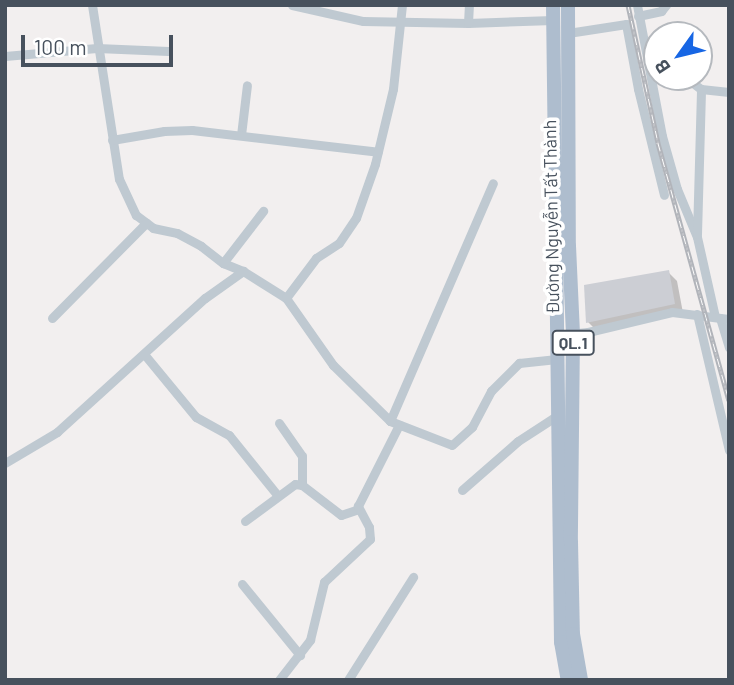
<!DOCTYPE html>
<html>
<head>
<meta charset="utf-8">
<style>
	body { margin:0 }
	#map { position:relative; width:734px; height:685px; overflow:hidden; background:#f2efef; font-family:Barlow,sans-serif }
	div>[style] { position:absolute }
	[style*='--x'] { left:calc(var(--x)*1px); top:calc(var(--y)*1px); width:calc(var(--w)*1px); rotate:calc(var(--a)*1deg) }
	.shadow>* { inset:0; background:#0003 }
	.building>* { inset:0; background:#ccced4 }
	.street>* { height:9px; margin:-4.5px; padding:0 4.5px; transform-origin:4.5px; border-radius:4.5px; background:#bfc9d1 }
	.primary>* { height:14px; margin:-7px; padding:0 7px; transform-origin:7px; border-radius:7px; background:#aebdce }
	.rail>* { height:5px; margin-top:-2.5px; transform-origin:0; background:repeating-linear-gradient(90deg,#fff 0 8px,#b1b4ba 0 16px); box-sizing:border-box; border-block:2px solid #b1b4ba }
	span { translate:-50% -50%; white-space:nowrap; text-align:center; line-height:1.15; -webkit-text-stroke:7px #fff; paint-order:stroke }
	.shield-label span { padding:2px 5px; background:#fff; border:2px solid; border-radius:5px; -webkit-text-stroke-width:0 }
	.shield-label { font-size:16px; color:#47515d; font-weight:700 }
	.street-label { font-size:18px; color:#47515d }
	.frame { position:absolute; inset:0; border:7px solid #47515d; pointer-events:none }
	.north { position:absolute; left:643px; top:21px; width:70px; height:70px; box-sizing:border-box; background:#fff; border:2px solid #b5b9be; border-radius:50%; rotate:236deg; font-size:19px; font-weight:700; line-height:28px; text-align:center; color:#47515d }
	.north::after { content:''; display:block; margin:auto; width:24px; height:32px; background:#1766e4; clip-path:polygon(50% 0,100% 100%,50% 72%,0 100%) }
	.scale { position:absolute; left:21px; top:35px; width:152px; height:32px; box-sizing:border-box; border:4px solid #47515d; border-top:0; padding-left:9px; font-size:21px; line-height:24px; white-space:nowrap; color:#47515d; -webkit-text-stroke:5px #fff; paint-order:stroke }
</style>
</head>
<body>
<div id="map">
	<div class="shadow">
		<i style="clip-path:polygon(668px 272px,677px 281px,683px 313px,597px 331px,588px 322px)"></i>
	</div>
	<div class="building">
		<i style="clip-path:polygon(669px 270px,675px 304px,586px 323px,584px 285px)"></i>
	</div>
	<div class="street">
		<i style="--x:92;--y:5;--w:176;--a:81.2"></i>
		<i style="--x:119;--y:179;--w:40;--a:65"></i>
		<i style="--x:136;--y:215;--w:21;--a:37"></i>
		<i style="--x:153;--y:228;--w:25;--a:12"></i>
		<i style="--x:177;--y:233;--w:27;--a:28"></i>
		<i style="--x:201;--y:246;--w:28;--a:38"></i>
		<i style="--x:223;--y:263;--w:22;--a:22"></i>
		<i style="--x:243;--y:271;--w:51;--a:32.1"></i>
		<i style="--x:286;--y:298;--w:82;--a:55"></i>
		<i style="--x:333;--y:365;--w:80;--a:44.5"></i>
		<i style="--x:390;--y:421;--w:66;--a:21.2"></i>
		<i style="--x:452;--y:445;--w:27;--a:-42"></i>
		<i style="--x:472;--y:427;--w:41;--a:-62.2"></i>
		<i style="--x:491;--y:391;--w:40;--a:-45"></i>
		<i style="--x:519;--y:363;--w:38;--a:-6"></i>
		<i style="--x:292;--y:5;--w:73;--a:12.7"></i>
		<i style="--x:363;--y:21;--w:105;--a:1.1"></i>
		<i style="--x:468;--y:23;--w:85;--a:-2"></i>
		<i style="--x:637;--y:5;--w:133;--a:79.2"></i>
		<i style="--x:662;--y:136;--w:55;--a:74.2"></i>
		<i style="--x:677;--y:189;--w:52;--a:67.4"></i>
		<i style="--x:697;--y:237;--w:82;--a:77.3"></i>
		<i style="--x:638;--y:16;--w:24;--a:-12"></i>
		<i style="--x:661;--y:11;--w:8;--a:-50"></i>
		<i style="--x:468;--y:23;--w:18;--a:-87"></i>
		<i style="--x:568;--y:33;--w:59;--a:-8.8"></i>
		<i style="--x:626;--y:24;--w:66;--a:79.5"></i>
		<i style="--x:638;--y:89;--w:109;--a:76.2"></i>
		<i style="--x:5;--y:56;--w:92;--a:-5"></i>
		<i style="--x:97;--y:48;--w:71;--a:2.4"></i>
		<i style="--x:685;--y:77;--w:20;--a:37"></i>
		<i style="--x:701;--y:89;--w:28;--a:6"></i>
		<i style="--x:241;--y:135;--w:50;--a:-83.2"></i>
		<i style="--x:112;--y:140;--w:53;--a:-9.8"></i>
		<i style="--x:164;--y:131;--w:28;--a:-2"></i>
		<i style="--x:192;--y:130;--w:187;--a:6.7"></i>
		<i style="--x:697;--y:234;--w:145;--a:-88.4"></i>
		<i style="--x:223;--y:263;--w:66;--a:-52.4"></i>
		<i style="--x:286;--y:298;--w:50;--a:-53.1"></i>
		<i style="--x:316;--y:258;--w:27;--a:-33"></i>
		<i style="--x:339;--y:243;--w:30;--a:-56"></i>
		<i style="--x:356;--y:218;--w:57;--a:-70.6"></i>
		<i style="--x:375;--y:164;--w:77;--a:-76.5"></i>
		<i style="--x:393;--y:89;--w:84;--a:-83.9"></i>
		<i style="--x:697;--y:314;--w:140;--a:76.8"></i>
		<i style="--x:52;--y:318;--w:134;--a:-45.3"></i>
		<i style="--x:720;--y:318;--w:31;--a:73"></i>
		<i style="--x:568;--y:334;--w:20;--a:-6"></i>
		<i style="--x:588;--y:332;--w:86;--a:-13.4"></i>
		<i style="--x:672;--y:312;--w:57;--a:7"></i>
		<i style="--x:144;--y:354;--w:82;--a:50.5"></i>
		<i style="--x:196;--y:417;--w:38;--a:29"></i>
		<i style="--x:229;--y:435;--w:78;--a:51.2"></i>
		<i style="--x:390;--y:421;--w:259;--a:-66.6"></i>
		<i style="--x:279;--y:423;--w:40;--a:55.1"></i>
		<i style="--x:302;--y:456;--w:29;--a:90"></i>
		<i style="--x:5;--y:463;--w:61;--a:-30.8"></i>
		<i style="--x:57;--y:432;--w:200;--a:-42.2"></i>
		<i style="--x:205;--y:298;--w:47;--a:-35.4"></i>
		<i style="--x:462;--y:490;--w:74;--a:-41.2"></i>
		<i style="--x:518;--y:441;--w:48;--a:-33"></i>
		<i style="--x:245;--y:521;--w:62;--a:-36.5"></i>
		<i style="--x:295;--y:484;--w:7;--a:8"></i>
		<i style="--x:302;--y:485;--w:49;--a:37.6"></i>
		<i style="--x:341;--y:515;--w:18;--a:-19"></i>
		<i style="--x:242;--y:584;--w:92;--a:50.8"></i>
		<i style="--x:279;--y:680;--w:51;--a:-52.2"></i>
		<i style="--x:310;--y:640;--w:60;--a:-76.4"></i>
		<i style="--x:324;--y:582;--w:63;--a:-43.1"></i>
		<i style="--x:370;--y:539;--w:12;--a:-95"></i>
		<i style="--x:369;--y:527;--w:24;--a:-118"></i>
		<i style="--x:358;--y:506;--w:91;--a:-63.2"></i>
		<i style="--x:348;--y:680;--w:122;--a:-57.7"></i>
	</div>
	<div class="primary">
		<i style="--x:553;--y:5;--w:637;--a:89.28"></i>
		<i style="--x:561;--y:642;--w:39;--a:80"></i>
		<i style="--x:568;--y:5;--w:241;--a:89.8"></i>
		<i style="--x:569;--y:246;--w:88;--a:87.4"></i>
		<i style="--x:573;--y:334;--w:208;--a:90.6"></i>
		<i style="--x:571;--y:542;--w:92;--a:88.8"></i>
		<i style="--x:573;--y:634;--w:47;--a:80.1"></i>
	</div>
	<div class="rail">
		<i style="--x:628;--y:5;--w:141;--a:77.7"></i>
		<i style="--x:658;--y:143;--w:267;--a:74.6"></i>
	</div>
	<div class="shield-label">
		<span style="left:573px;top:343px">QL.1</span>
	</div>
	<div class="street-label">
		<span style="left:551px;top:217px;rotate:-91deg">Đường Nguyễn Tất Thành</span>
	</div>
	<div class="frame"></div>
	<div class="north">B</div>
	<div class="scale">100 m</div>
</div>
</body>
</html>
